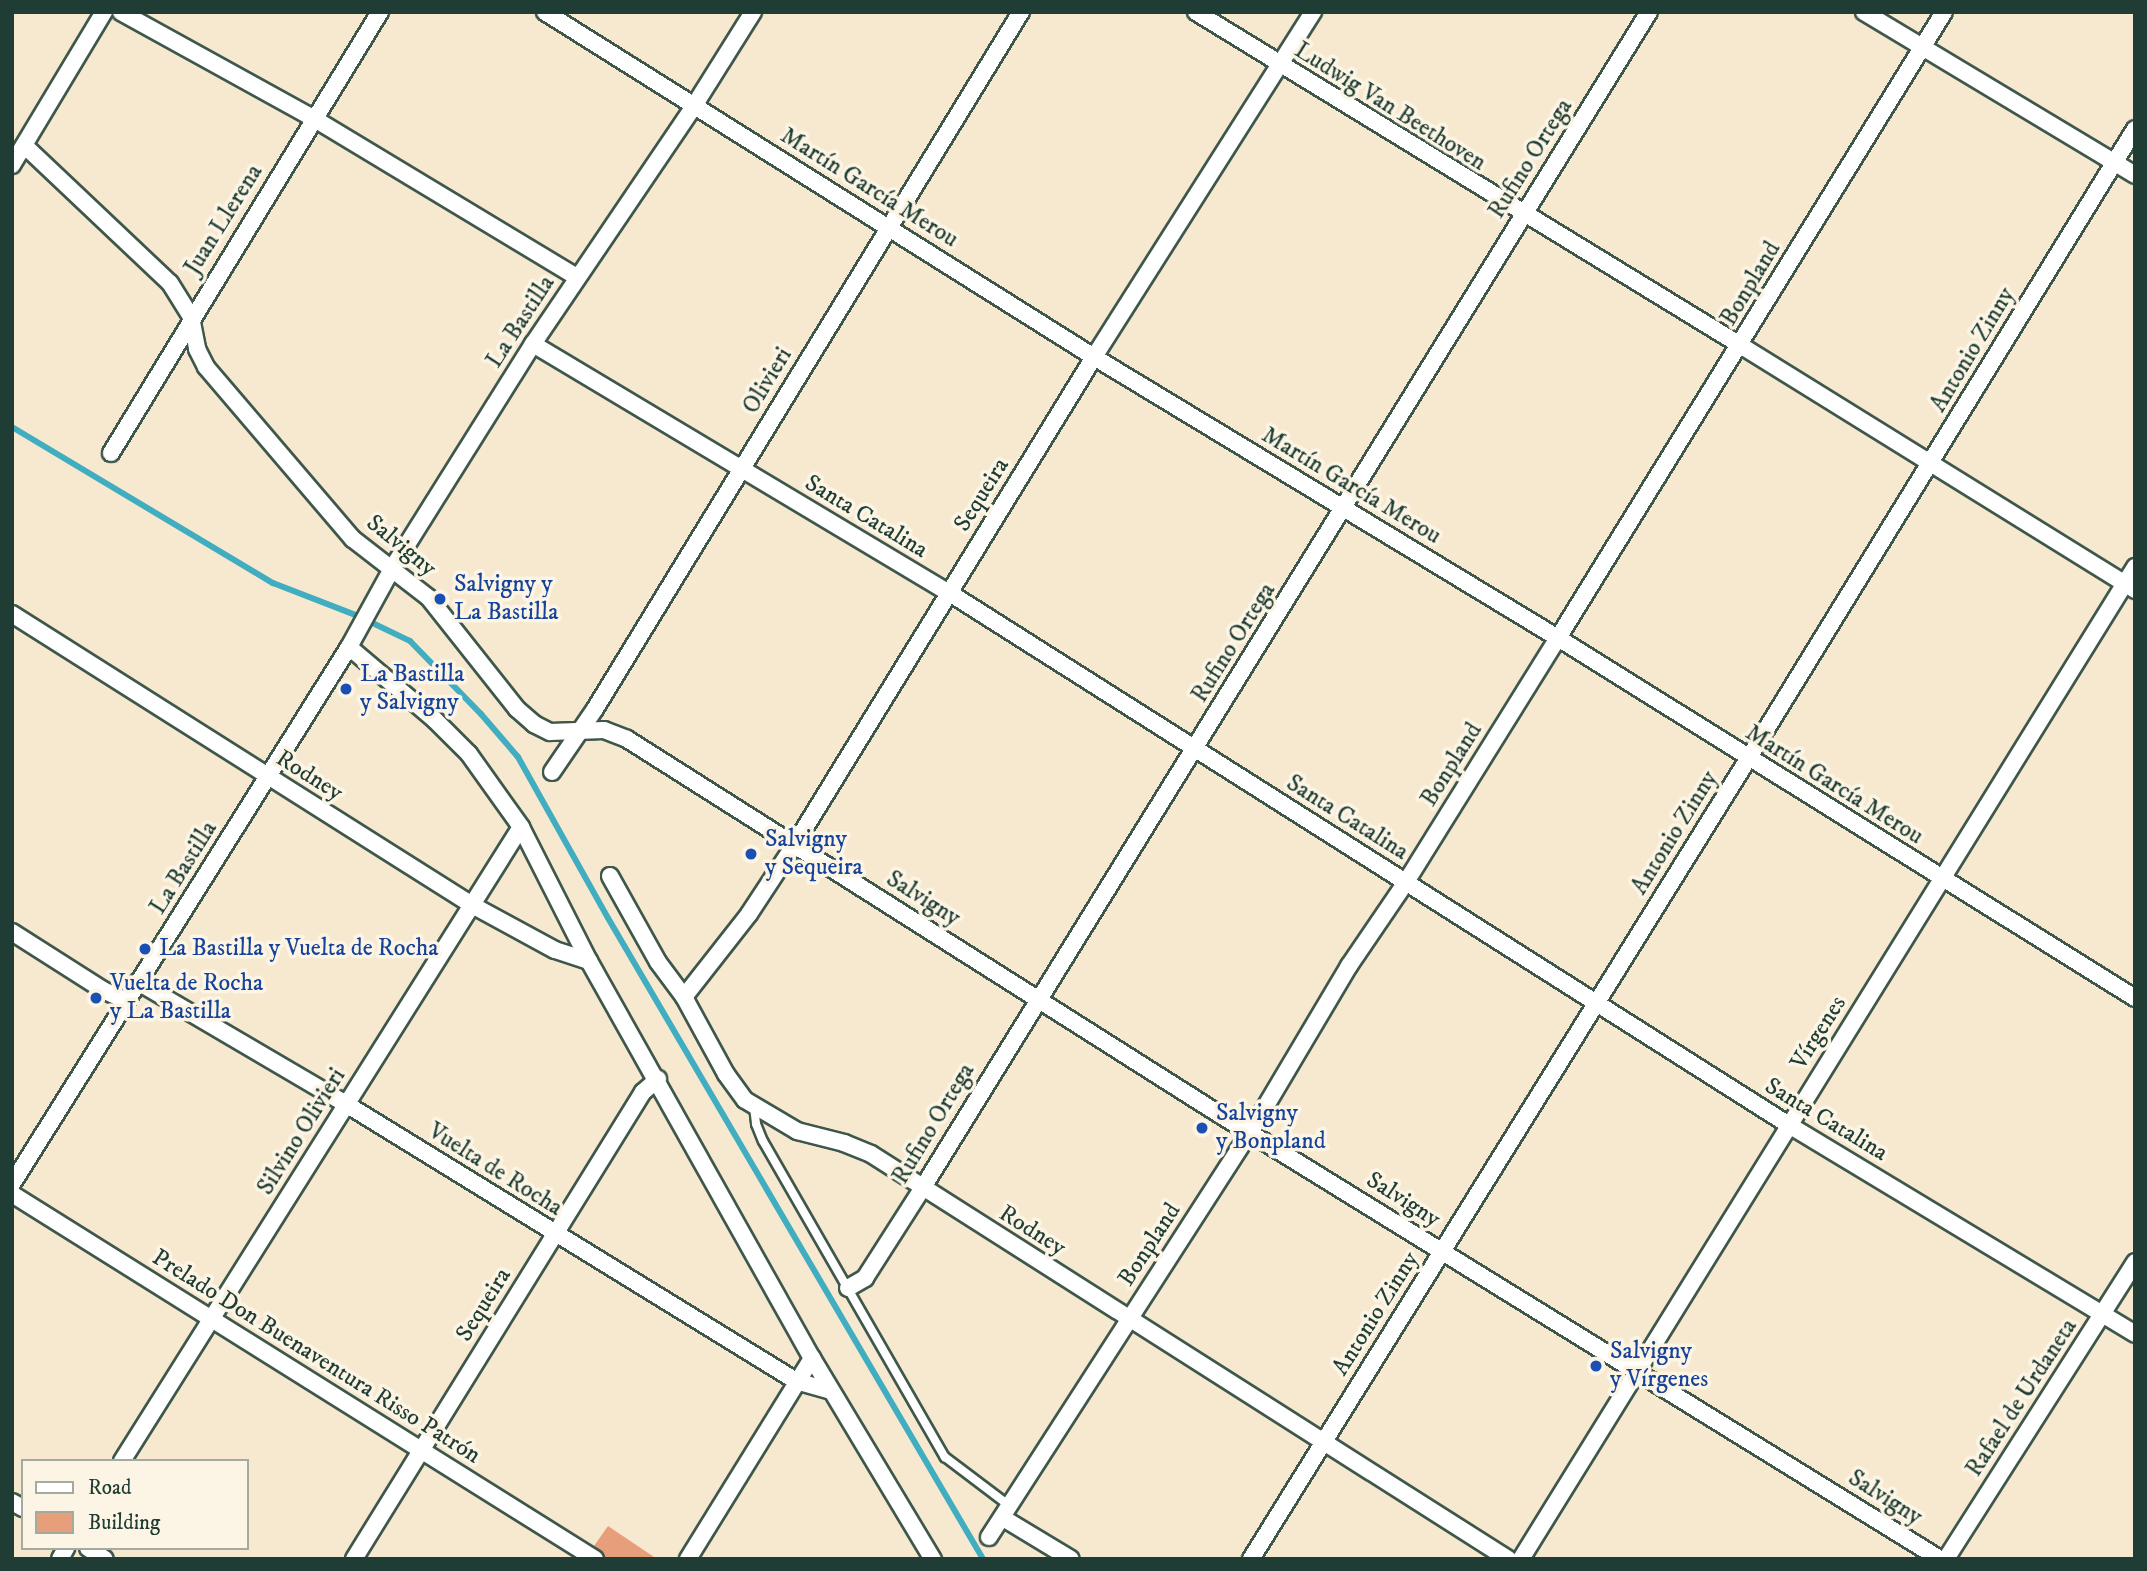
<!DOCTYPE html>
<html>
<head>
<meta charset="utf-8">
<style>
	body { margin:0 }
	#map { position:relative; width:2147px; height:1571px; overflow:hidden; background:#f7e9d0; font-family:"IM FELL DW Pica",serif }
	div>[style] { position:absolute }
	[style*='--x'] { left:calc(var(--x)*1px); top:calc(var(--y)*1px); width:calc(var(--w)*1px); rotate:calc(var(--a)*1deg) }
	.stream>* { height:6px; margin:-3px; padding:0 3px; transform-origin:3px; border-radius:3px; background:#41adc0 }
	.building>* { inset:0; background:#e79e7a }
	.roads { filter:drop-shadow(2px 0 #3f574b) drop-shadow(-2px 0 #3f574b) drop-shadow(0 2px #3f574b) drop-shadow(0 -2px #3f574b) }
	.lane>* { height:8px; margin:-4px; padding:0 4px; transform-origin:4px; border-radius:4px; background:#fff }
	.street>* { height:16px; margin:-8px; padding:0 8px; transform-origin:8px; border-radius:8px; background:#fff }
	.dots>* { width:19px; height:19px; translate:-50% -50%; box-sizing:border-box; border:4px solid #fcf5e5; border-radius:50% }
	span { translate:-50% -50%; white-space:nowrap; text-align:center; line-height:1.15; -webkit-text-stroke:7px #fcf5e5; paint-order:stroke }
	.street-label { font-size:24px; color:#1f3d34 }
	.transit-label { font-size:24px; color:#164399 }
	.left { translate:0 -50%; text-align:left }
	.frame { position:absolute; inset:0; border:14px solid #1f3d34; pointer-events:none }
	.legend { position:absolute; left:21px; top:1459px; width:228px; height:91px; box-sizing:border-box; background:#fcf5e5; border:2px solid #a4ab9e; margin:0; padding:9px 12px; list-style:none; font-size:21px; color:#1f3d34 }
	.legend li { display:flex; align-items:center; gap:14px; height:35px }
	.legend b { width:35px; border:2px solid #a4ab9e }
</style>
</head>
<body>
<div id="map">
	<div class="stream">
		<i style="--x:12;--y:427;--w:304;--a:30.9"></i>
		<i style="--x:273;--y:583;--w:91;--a:21.2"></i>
		<i style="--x:358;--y:616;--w:58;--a:25.7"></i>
		<i style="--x:410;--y:641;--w:102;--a:45.8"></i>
		<i style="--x:481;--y:714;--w:57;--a:49.3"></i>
		<i style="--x:518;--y:757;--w:184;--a:60.8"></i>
		<i style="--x:608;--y:918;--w:743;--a:59.67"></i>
	</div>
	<div class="building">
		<i style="clip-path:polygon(608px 1526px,657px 1559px,605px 1559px,594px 1546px)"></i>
	</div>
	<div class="roads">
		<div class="lane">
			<i style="--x:754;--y:1107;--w:17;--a:83"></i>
			<i style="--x:756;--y:1124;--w:18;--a:68"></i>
			<i style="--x:763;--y:1141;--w:365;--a:60.1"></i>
			<i style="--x:945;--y:1457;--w:83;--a:37.1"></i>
		</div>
		<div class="street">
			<i style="--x:121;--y:12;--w:219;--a:28.9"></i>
			<i style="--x:313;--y:118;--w:308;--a:31.1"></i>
			<i style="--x:545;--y:12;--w:648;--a:32.15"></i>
			<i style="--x:1094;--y:357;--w:542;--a:31.2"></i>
			<i style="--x:1558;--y:638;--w:680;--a:31.96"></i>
			<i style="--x:1196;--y:12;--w:638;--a:31.47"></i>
			<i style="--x:1740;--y:345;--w:465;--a:31.8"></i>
			<i style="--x:1864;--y:12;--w:316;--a:31"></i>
			<i style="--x:25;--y:146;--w:199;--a:43.4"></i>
			<i style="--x:170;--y:283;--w:40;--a:58"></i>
			<i style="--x:191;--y:317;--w:33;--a:79"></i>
			<i style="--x:197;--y:349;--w:20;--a:63"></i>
			<i style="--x:206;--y:367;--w:226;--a:49.5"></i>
			<i style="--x:353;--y:539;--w:96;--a:37.8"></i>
			<i style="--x:429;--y:598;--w:142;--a:51.6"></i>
			<i style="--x:517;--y:709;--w:23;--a:41"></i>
			<i style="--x:534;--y:724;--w:18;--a:27"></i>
			<i style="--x:550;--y:732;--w:54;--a:-2.1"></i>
			<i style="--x:604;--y:730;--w:25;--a:21"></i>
			<i style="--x:627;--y:739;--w:691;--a:32.36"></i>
			<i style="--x:1211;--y:1109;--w:857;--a:31.69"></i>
			<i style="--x:12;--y:165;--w:179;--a:-59"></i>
			<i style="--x:533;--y:344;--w:483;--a:30.9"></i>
			<i style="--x:948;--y:592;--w:996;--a:32.37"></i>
			<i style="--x:1789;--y:1125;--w:404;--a:31.1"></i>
			<i style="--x:111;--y:453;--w:517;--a:-58.62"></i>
			<i style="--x:12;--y:614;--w:544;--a:32.32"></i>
			<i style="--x:472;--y:905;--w:94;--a:28.5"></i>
			<i style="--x:555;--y:950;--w:36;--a:18"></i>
			<i style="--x:349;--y:647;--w:113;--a:40.3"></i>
			<i style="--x:435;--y:720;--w:48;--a:45"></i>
			<i style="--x:469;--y:754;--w:90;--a:54.5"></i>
			<i style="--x:521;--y:827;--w:150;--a:63.1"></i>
			<i style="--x:589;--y:961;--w:455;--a:60.7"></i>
			<i style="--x:812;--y:1358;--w:235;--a:59"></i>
			<i style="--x:552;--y:772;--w:76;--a:-55.7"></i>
			<i style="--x:595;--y:709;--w:817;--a:-58.57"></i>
			<i style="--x:610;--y:876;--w:98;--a:60.8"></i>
			<i style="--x:658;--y:962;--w:44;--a:53.4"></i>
			<i style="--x:684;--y:997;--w:88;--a:61.4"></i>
			<i style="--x:726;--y:1074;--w:32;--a:54"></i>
			<i style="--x:745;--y:1100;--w:61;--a:30.8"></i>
			<i style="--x:797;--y:1131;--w:49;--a:14.3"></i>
			<i style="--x:844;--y:1143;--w:29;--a:22"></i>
			<i style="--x:871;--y:1154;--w:755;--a:32.45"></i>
			<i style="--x:12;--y:932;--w:108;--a:32.5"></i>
			<i style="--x:103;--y:990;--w:26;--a:25"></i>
			<i style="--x:138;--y:982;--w:241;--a:30.4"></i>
			<i style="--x:346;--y:1104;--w:528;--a:31.61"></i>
			<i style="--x:796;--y:1381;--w:36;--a:16"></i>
			<i style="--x:684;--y:997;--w:105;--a:-51.9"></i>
			<i style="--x:749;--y:914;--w:84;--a:-56.7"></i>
			<i style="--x:795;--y:844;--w:571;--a:-58.45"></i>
			<i style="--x:1094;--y:357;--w:409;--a:-57.6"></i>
			<i style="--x:12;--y:1184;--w:634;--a:-57.89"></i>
			<i style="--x:349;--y:647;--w:91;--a:-61.2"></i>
			<i style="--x:393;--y:567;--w:263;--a:-57.9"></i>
			<i style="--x:533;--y:344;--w:287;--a:-55.9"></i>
			<i style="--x:694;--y:106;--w:111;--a:-57.9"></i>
			<i style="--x:12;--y:1194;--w:688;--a:32.05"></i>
			<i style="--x:848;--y:1288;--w:20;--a:-30"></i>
			<i style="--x:865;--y:1278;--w:106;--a:-57.4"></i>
			<i style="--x:922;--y:1189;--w:1383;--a:-58.3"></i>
			<i style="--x:122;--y:1461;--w:749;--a:-57.82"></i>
			<i style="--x:12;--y:1502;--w:13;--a:29"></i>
			<i style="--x:1003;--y:1518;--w:79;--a:31.1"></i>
			<i style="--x:989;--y:1537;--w:483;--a:-57.2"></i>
			<i style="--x:1251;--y:1131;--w:192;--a:-59.3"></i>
			<i style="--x:1349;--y:966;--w:102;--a:-55.8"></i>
			<i style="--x:1406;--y:882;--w:287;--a:-58.1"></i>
			<i style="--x:1558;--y:638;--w:735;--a:-58.34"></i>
			<i style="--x:88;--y:1548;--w:20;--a:33"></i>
			<i style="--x:60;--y:1559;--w:13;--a:-61"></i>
			<i style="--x:354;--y:1559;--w:549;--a:-58.25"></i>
			<i style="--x:643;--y:1092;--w:20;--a:-41"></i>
			<i style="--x:688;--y:1559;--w:236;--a:-58.3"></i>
			<i style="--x:1251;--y:1559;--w:942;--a:-58.15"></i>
			<i style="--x:1748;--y:759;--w:739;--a:-58.44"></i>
			<i style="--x:1521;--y:1559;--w:1167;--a:-58.24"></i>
			<i style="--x:1946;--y:1559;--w:352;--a:-57.5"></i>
		</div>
	</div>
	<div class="dots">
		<i style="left:440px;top:599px;background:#1a4fb4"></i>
		<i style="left:346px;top:689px;background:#1a4fb4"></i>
		<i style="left:751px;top:854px;background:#1a4fb4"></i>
		<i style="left:145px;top:949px;background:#1a4fb4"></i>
		<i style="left:96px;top:998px;background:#1a4fb4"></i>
		<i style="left:1202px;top:1128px;background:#1a4fb4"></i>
		<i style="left:1596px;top:1366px;background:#1a4fb4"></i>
	</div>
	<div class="street-label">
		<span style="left:1390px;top:107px;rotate:32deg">Ludwig Van Beethoven</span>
		<span style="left:1531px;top:159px;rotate:-58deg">Rufino Ortega</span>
		<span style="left:869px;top:188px;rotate:32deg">Martín García Merou</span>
		<span style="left:224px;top:220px;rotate:-58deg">Juan Llerena</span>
		<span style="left:1751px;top:284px;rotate:-59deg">Bonpland</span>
		<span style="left:521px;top:322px;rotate:-57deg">La Bastilla</span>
		<span style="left:1973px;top:350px;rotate:-59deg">Antonio Zinny</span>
		<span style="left:768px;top:381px;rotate:-59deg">Olivieri</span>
		<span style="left:1351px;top:486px;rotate:31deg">Martín García Merou</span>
		<span style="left:982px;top:495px;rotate:-58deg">Sequeira</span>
		<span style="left:866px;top:517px;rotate:31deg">Santa Catalina</span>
		<span style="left:401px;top:546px;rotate:39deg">Salvigny</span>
		<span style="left:1234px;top:643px;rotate:-58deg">Rufino Ortega</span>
		<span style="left:1452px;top:765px;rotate:-58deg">Bonpland</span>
		<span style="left:309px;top:776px;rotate:32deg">Rodney</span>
		<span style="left:1834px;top:785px;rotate:32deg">Martín García Merou</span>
		<span style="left:1347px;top:818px;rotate:32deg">Santa Catalina</span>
		<span style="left:1675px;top:833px;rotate:-58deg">Antonio Zinny</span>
		<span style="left:184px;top:868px;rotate:-58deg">La Bastilla</span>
		<span style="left:923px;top:899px;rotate:32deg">Salvigny</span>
		<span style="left:1819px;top:1033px;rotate:-58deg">Vírgenes</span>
		<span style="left:1826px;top:1120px;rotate:31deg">Santa Catalina</span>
		<span style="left:934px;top:1124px;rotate:-59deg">Rufino Ortega</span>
		<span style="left:302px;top:1132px;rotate:-58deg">Silvino Olivieri</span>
		<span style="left:495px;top:1170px;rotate:32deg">Vuelta de Rocha</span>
		<span style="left:1403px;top:1200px;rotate:32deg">Salvigny</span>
		<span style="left:1032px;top:1231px;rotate:32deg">Rodney</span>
		<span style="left:1150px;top:1245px;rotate:-57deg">Bonpland</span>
		<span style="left:484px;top:1305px;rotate:-58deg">Sequeira</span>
		<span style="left:1376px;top:1314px;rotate:-58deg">Antonio Zinny</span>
		<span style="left:316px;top:1357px;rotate:32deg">Prelado Don Buenaventura Risso Patrón</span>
		<span style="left:2022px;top:1398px;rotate:-57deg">Rafael de Urdaneta</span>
		<span style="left:1885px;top:1498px;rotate:32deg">Salvigny</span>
	</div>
	<div class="transit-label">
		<span class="left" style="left:454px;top:599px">Salvigny y<br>La Bastilla</span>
		<span class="left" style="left:360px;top:689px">La Bastilla<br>y Salvigny</span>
		<span class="left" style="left:765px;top:854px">Salvigny<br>y Sequeira</span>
		<span class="left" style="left:159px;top:949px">La Bastilla y Vuelta de Rocha</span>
		<span class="left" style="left:110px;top:998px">Vuelta de Rocha<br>y La Bastilla</span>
		<span class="left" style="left:1216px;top:1128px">Salvigny<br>y Bonpland</span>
		<span class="left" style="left:1610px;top:1366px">Salvigny<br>y Vírgenes</span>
	</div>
	<div class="frame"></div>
	<ul class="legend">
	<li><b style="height:9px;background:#fff"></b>Road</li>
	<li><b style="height:19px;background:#e79e7a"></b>Building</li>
	</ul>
</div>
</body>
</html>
